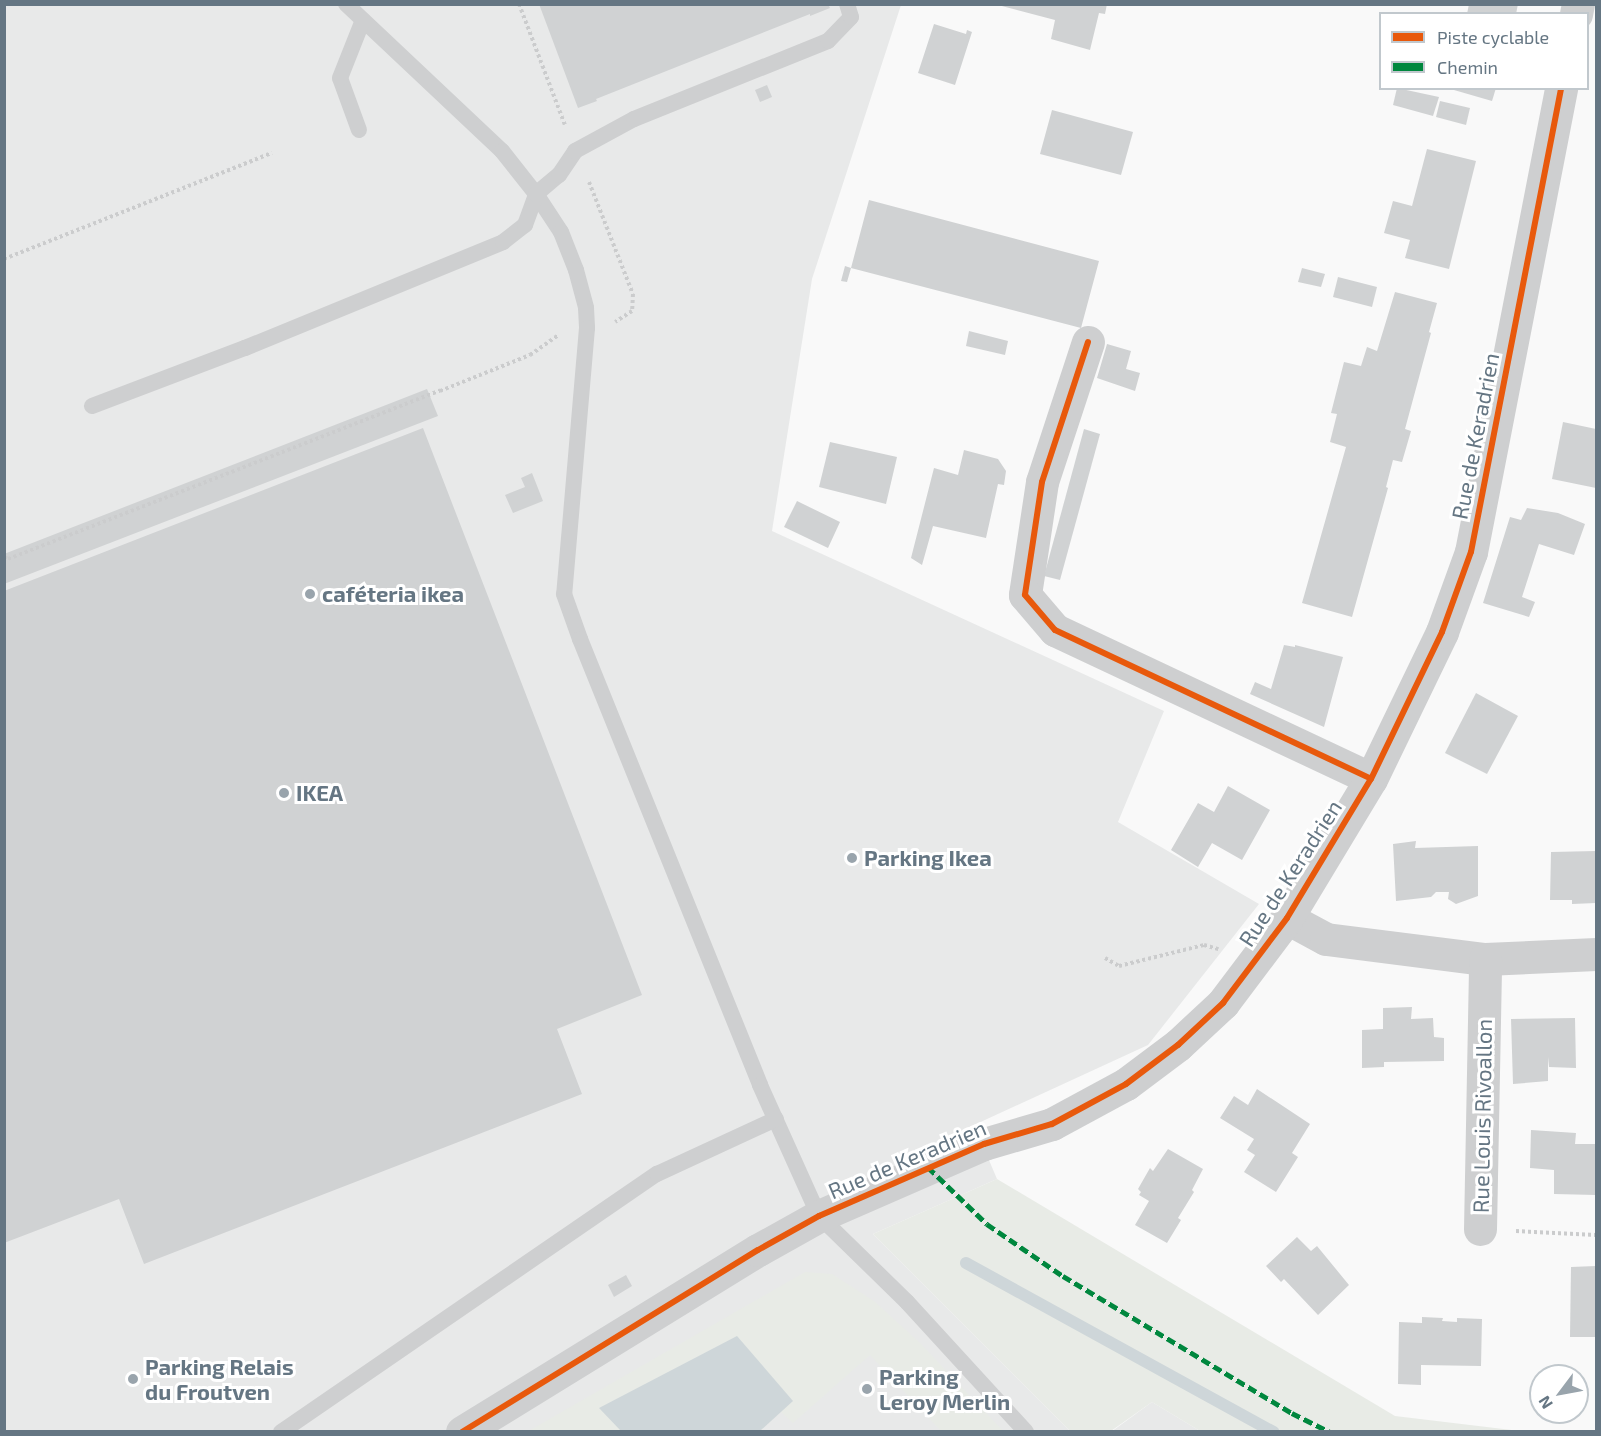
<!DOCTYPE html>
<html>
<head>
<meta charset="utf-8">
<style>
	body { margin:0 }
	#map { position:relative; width:1601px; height:1436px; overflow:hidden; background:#f9f9f9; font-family:"Exo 2",sans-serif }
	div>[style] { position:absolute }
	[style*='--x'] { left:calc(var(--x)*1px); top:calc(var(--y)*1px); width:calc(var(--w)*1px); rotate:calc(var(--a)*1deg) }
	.built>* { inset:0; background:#e8e9e9 }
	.green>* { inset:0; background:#e8ebe6 }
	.water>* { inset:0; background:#ced6d9 }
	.stream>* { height:12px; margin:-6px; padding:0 6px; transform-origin:6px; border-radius:6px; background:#ced6d9 }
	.building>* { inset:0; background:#d0d2d3 }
	.path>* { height:4px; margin-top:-2px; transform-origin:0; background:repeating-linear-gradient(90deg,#cbcccd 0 3px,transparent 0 6px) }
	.lane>* { height:16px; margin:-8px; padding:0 8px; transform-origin:8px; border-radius:8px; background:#cecfd0 }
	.street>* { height:33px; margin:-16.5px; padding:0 16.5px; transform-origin:16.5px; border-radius:16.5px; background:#cecfd0 }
	.quiet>* { height:4.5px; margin-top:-2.25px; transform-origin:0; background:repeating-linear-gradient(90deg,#00873e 0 9px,transparent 0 13.5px) }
	.cycleway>* { height:6px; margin:-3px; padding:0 3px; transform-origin:3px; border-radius:3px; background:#e8590c }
	.dots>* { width:16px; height:16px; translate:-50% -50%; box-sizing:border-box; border:3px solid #fff; border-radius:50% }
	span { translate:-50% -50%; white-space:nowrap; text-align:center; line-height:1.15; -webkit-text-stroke:6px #fff; paint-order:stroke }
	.street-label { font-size:22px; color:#657683 }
	.poi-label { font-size:22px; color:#657683; font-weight:700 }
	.left { translate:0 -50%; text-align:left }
	.frame { position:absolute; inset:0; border:6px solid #657683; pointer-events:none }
	.legend { position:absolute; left:1379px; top:12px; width:210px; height:78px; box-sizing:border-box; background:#fff; border:2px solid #c1c8cd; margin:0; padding:8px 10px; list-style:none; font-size:18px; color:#657683 }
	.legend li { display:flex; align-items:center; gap:12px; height:30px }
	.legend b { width:30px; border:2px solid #c1c8cd }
	.north { position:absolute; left:1529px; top:1364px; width:60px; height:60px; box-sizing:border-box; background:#fff; border:2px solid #c1c8cd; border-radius:50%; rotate:238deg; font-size:16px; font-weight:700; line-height:24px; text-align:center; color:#657683 }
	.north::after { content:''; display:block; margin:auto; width:21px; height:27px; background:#99a4ac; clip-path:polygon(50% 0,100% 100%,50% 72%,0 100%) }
</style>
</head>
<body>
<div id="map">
	<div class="built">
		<i style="clip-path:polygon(5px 5px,901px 5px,812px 279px,772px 531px,1164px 711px,1118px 822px,1259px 904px,1148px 1045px,974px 1125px,997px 1179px,873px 1234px,1070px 1431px,5px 1432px)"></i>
		<i style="clip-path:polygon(1152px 1402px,1200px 1431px,1111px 1432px)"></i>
	</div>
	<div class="green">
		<i style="clip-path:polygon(997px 1179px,1395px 1416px,1520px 1431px,1200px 1431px,1152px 1402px,1111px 1431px,1070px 1431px,873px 1234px)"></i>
		<i style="clip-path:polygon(805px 1272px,832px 1274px,874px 1301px,921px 1344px,1003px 1431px,941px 1431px,870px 1355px,793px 1423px,781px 1412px,760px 1431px,527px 1432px)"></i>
	</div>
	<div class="water">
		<i style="clip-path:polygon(737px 1336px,793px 1401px,760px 1431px,621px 1431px,599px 1408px)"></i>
	</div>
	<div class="stream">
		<i style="--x:966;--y:1263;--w:351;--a:28.8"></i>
	</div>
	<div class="building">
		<i style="clip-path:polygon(539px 4px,828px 4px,830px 8px,810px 16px,810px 14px,596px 99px,597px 101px,578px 108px)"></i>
		<i style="clip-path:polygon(1107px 4px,1105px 14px,1099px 13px,1090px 50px,1051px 39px,1055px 20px,998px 5px)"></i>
		<i style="clip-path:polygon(1469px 4px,1518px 4px,1516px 14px,1467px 14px)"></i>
		<i style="clip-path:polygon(934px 24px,966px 34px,967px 30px,972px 32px,955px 85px,918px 73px)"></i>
		<i style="clip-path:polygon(767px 85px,772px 97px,760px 102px,755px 90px)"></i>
		<i style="clip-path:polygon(1397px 88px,1439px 97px,1433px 116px,1393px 105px)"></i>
		<i style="clip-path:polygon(1447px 88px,1496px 88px,1492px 101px)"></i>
		<i style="clip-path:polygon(1440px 101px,1470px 108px,1466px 125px,1436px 117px)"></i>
		<i style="clip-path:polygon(1052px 110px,1133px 132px,1121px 175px,1040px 154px)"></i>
		<i style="clip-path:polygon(1427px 149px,1476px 161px,1449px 269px,1405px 258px,1410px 240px,1384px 233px,1393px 201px,1412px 206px)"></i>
		<i style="clip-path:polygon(869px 200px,1099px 261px,1081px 328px,851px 268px,847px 282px,841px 281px,845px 266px,851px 268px)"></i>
		<i style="clip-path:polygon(1302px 268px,1325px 274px,1321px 287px,1298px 282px)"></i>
		<i style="clip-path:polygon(1338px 277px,1377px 287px,1372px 307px,1333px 297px)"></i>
		<i style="clip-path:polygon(1395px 292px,1437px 303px,1429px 332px,1431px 333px,1405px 429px,1411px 431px,1402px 462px,1393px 460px,1386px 487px,1388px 488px,1352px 617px,1302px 603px,1346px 447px,1330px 442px,1337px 414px,1331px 413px,1344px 362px,1361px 366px,1367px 347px,1377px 351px)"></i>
		<i style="clip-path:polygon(969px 331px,1008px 341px,1005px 355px,966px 346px)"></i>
		<i style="clip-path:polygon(1107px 344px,1131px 351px,1126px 369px,1140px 373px,1135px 391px,1097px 378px)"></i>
		<i style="clip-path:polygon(427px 389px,438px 416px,4px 584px,4px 554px)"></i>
		<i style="clip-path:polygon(1563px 422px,1596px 429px,1596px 488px,1552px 479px)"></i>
		<i style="clip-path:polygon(423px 428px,642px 995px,557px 1029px,582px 1094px,144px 1264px,119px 1199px,4px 1243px,4px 591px)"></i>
		<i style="clip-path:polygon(1084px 429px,1100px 434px,1060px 580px,1044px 576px)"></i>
		<i style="clip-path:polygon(830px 442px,897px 457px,886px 504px,819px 487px)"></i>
		<i style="clip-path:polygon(964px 450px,998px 459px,1006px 471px,1004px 485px,998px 484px,986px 538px,933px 526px,922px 565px,911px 558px,934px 468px,958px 475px)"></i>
		<i style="clip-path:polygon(532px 473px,543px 501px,513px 513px,505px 495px,525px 487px,521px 478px)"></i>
		<i style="clip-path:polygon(797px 501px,840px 522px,828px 548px,784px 527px)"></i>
		<i style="clip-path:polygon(1527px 508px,1558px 513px,1585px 524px,1574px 555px,1539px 544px,1522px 597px,1535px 602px,1529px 617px,1483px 603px,1510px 517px,1521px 520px)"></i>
		<i style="clip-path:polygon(1284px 645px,1295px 647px,1295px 645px,1343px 657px,1324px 727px,1250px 694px,1255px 682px,1271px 689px)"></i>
		<i style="clip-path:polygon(1476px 693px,1518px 716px,1487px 774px,1445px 753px)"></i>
		<i style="clip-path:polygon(1228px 786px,1270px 810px,1242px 860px,1212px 843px,1198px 867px,1171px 850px,1198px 803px,1214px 812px)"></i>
		<i style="clip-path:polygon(1416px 841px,1415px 848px,1478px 846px,1478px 896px,1456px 904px,1448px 899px,1449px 892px,1436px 892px,1431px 897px,1396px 901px,1393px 844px)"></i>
		<i style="clip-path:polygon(1596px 851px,1596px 903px,1572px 904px,1572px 900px,1550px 900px,1551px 852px)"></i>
		<i style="clip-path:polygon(1412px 1007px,1411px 1019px,1433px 1018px,1434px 1037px,1444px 1038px,1444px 1061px,1384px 1062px,1384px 1067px,1362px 1068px,1362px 1030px,1383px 1029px,1383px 1008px)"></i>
		<i style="clip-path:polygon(1575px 1018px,1576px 1068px,1549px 1067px,1548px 1057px,1548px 1081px,1513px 1084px,1511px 1019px)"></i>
		<i style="clip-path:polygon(1257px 1089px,1310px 1124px,1292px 1153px,1298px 1157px,1276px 1192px,1244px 1172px,1255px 1155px,1247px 1150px,1254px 1139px,1220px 1118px,1234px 1096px,1248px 1105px)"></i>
		<i style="clip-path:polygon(1531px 1130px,1576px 1133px,1575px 1144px,1596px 1144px,1596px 1195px,1554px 1194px,1554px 1170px,1530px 1168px)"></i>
		<i style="clip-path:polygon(1168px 1149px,1203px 1169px,1192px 1190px,1194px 1192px,1178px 1218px,1181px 1220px,1167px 1243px,1135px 1225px,1149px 1201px,1139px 1195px,1141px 1192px,1138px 1189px,1150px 1168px,1153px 1171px)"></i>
		<i style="clip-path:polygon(1297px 1237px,1311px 1251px,1317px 1246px,1349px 1285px,1318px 1315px,1284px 1279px,1281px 1282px,1266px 1266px)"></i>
		<i style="clip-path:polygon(1596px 1266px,1596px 1337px,1570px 1337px,1571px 1267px)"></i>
		<i style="clip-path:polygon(626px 1275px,632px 1286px,614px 1297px,608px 1285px)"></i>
		<i style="clip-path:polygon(1422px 1317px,1443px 1318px,1442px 1321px,1457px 1322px,1457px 1318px,1482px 1319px,1481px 1366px,1421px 1365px,1421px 1385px,1398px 1384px,1399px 1322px,1422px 1323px)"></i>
	</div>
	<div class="path">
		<i style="--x:519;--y:4;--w:129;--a:69.2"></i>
		<i style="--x:589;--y:182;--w:120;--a:68.6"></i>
		<i style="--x:633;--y:294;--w:17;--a:93"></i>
		<i style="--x:632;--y:311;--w:20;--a:147"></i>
		<i style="--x:4;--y:259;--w:288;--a:-21.6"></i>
		<i style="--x:4;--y:557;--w:4;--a:27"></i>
		<i style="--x:8;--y:559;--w:464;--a:-21.3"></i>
		<i style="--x:440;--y:391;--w:97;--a:-21.8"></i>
		<i style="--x:530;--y:355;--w:35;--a:-35"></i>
		<i style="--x:1105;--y:958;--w:16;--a:30"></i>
		<i style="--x:1119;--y:966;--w:88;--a:-13.9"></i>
		<i style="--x:1204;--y:945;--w:15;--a:16"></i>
		<i style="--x:1516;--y:1231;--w:80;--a:2.9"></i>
	</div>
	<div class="lane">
		<i style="--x:346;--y:4;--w:214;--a:43.3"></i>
		<i style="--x:502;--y:151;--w:55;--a:51.7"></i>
		<i style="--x:536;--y:194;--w:45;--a:56.7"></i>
		<i style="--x:561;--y:232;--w:41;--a:68.5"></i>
		<i style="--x:576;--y:270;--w:39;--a:75"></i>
		<i style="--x:586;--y:308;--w:20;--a:87"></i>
		<i style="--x:587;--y:328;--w:267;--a:94.9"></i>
		<i style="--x:564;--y:594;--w:48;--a:70.4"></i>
		<i style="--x:580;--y:639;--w:481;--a:68"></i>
		<i style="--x:760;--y:1085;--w:144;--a:65.8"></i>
		<i style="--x:819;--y:1216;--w:123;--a:44.3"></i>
		<i style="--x:907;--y:1302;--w:176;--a:47.5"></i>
		<i style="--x:359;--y:130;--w:55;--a:-110.1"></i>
		<i style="--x:340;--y:78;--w:62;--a:-68.4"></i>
		<i style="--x:92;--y:406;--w:164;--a:-20.8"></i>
		<i style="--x:245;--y:348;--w:279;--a:-22.3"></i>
		<i style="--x:503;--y:242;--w:28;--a:-38"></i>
		<i style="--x:525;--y:225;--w:33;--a:-70"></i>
		<i style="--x:536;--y:194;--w:30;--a:-40"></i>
		<i style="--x:559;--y:175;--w:29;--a:-56"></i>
		<i style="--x:575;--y:151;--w:67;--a:-28.5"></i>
		<i style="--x:634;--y:119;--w:209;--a:-21.9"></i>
		<i style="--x:828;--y:41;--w:33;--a:-46"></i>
		<i style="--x:851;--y:17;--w:14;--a:-107"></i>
		<i style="--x:281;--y:1432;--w:456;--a:-34.5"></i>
		<i style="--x:657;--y:1174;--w:131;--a:-24.8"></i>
	</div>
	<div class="street">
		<i style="--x:1576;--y:14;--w:10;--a:-79"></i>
		<i style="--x:1088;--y:342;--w:147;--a:108.2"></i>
		<i style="--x:1042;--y:482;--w:114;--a:98.6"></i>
		<i style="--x:1025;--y:595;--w:46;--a:49.4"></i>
		<i style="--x:1055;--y:630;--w:349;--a:25.2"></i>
		<i style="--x:1287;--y:918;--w:44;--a:28.3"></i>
		<i style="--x:1326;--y:939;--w:160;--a:7.2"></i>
		<i style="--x:1485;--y:959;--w:111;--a:-2.6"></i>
		<i style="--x:1480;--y:1229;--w:270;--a:-88.9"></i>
		<i style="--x:462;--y:1432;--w:347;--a:-31.6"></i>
		<i style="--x:758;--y:1250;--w:70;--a:-29.1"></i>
		<i style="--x:819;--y:1216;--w:180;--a:-23.6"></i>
		<i style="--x:984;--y:1144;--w:71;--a:-16.4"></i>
		<i style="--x:1052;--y:1124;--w:84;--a:-28.4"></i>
		<i style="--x:1126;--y:1084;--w:65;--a:-36.9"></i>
		<i style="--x:1178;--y:1045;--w:62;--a:-43"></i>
		<i style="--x:1223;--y:1003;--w:106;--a:-53"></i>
		<i style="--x:1287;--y:918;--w:162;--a:-58.9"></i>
		<i style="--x:1371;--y:779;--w:163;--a:-64.2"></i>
		<i style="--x:1442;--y:632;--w:85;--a:-70.1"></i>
		<i style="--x:1471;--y:552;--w:473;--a:-79"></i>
	</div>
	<div class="quiet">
		<i style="--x:928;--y:1167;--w:82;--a:44"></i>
		<i style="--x:987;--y:1224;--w:92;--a:34.4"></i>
		<i style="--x:1063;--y:1276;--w:267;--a:30.9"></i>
		<i style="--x:1292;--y:1413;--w:42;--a:26.6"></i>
	</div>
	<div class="cycleway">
		<i style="--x:1088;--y:342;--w:147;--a:108.2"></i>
		<i style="--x:1042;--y:482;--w:114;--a:98.6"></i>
		<i style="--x:1025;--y:595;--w:46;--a:49.4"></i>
		<i style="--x:1055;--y:630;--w:349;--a:25.2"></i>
		<i style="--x:462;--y:1432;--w:347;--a:-31.6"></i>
		<i style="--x:758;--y:1250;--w:70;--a:-29.1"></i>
		<i style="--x:819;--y:1216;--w:180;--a:-23.6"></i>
		<i style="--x:984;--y:1144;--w:71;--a:-16.4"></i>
		<i style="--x:1052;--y:1124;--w:84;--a:-28.4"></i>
		<i style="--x:1126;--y:1084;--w:65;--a:-36.9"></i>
		<i style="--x:1178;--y:1045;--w:62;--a:-43"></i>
		<i style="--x:1223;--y:1003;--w:106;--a:-53"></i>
		<i style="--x:1287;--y:918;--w:162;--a:-58.9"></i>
		<i style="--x:1371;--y:779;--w:163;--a:-64.2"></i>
		<i style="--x:1442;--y:632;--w:85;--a:-70.1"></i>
		<i style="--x:1471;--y:552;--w:473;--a:-79"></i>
	</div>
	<div class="dots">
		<i style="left:310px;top:594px;background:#99a4ac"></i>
		<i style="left:284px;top:793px;background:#99a4ac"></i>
		<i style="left:852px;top:858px;background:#99a4ac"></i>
		<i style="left:133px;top:1379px;background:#99a4ac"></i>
		<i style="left:867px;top:1389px;background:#99a4ac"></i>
	</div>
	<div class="street-label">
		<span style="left:1475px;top:436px;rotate:-79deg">Rue de Keradrien</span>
		<span style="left:1290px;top:873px;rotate:-57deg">Rue de Keradrien</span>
		<span style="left:1482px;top:1116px;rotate:-89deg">Rue Louis Rivoallon</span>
		<span style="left:907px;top:1159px;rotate:-23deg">Rue de Keradrien</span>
	</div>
	<div class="poi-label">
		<span class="left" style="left:322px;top:594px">caféteria ikea</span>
		<span class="left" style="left:296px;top:793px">IKEA</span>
		<span class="left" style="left:864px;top:858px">Parking Ikea</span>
		<span class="left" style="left:145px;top:1379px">Parking Relais<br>du Froutven</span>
		<span class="left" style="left:879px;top:1389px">Parking<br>Leroy Merlin</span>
	</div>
	<div class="frame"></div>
	<ul class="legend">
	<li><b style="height:8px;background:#e8590c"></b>Piste cyclable</li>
	<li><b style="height:8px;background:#00873e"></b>Chemin</li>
	</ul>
	<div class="north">N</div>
</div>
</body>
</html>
